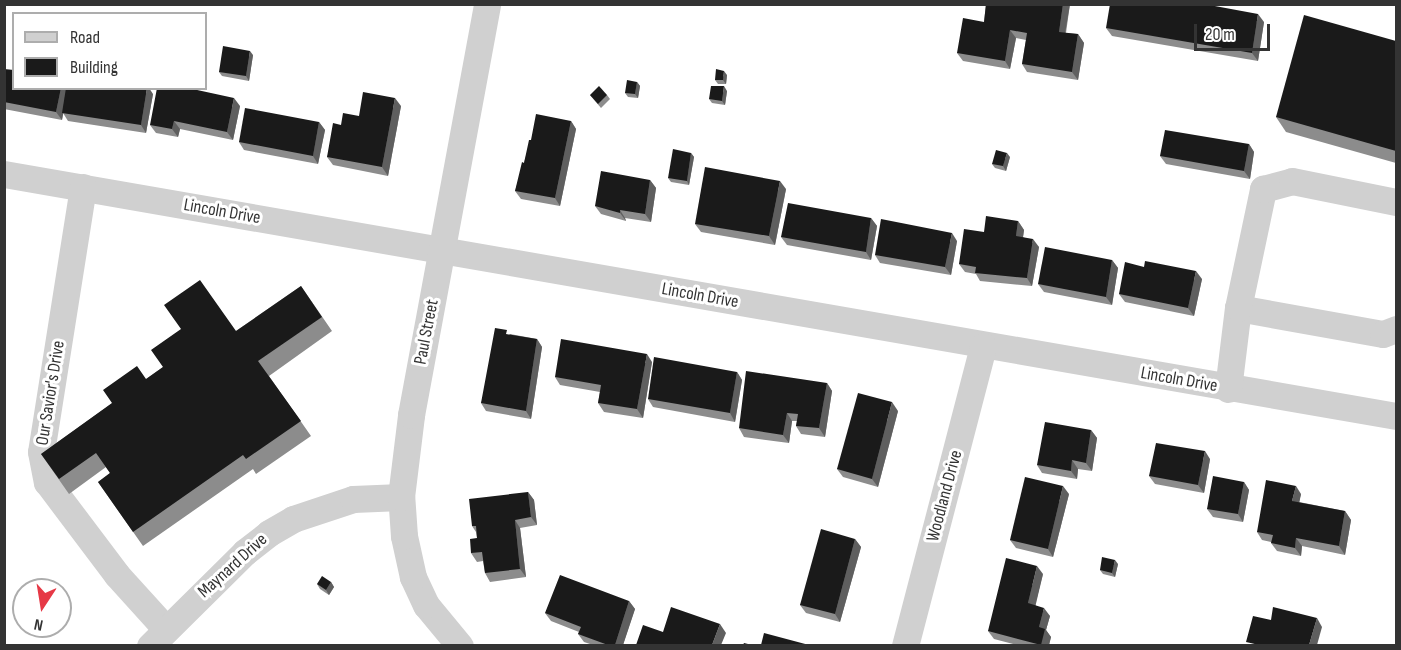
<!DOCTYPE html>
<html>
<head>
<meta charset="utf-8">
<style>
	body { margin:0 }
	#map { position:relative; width:1401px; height:650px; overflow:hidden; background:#fff; font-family:"Sofia Sans Condensed",sans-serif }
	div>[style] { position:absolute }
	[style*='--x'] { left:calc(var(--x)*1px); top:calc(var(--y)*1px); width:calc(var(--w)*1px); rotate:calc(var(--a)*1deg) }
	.minor>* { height:27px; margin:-13.5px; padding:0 13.5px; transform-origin:13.5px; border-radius:13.5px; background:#d0d0d0 }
	.wall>* { inset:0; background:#8c8c8c }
	.shaded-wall>* { inset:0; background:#5f5f5f }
	.building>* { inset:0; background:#1a1a1a }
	span { translate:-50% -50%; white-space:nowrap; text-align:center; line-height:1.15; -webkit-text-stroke:6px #fff; paint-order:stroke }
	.street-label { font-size:18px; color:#333 }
	.frame { position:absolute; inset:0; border:6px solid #333; pointer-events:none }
	.legend { position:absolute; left:12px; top:12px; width:195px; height:78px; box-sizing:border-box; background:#fff; border:2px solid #adadad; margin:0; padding:8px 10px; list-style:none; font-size:18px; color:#333 }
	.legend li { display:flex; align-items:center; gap:12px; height:30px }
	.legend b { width:30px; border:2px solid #adadad }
	.north { position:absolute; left:12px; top:578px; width:60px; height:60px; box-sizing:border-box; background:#fff; border:2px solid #adadad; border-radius:50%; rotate:192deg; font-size:16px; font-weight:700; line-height:24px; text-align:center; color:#333 }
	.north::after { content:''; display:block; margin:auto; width:21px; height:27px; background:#e63946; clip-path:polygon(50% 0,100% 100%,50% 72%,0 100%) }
	.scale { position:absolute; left:1194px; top:24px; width:76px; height:27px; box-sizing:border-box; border:3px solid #333; border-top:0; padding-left:8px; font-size:18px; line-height:21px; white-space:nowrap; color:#333; -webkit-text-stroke:4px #fff; paint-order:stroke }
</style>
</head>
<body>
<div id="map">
	<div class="minor">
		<i style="--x:4;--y:174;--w:1413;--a:9.86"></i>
		<i style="--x:83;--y:187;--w:268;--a:99"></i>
		<i style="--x:41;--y:452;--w:31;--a:79"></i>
		<i style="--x:47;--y:482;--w:116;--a:53"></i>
		<i style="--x:117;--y:575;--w:73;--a:47.8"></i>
		<i style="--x:1238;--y:308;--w:147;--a:10.2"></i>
		<i style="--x:1383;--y:334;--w:14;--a:-21"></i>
		<i style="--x:1228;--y:389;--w:82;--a:-83"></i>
		<i style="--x:1238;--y:308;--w:122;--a:-78.1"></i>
		<i style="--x:1263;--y:189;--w:30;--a:-15"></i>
		<i style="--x:1292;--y:181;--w:106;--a:11.4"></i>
		<i style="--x:150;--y:646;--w:134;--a:-44.7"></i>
		<i style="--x:245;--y:552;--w:31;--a:-38"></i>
		<i style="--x:269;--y:533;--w:28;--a:-30"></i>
		<i style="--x:293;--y:519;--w:63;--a:-18.4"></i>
		<i style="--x:353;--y:499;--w:48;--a:-2.4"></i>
		<i style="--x:460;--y:646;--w:53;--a:-129.7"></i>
		<i style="--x:426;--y:605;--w:31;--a:-115"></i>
		<i style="--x:413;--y:577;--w:42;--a:-102.4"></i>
		<i style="--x:404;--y:536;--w:39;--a:-94"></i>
		<i style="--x:401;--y:497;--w:83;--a:-83"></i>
		<i style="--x:411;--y:415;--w:418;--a:-79.5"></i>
		<i style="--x:905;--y:646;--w:310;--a:-75.4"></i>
	</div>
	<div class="wall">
		<i style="clip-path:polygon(986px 4px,1070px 4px,1066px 33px,1078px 34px,1084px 43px,1078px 80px,1027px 72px,1022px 64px,1026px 40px,1016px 38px,1010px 69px,963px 61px,957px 53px,984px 22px)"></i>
		<i style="clip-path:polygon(1264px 22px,1258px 61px,1112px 36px,1106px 28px)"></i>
		<i style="clip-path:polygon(1396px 41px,1396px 163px,1286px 132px,1276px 117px)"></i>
		<i style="clip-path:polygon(253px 55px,249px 81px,222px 76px,219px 72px)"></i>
		<i style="clip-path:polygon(4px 69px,14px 88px,153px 94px,146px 133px,68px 121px,63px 113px,62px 120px,4px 109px)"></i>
		<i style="clip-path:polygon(727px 75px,726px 84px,718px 84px,715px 80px)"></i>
		<i style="clip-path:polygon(637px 82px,640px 86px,638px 98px,628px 97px,625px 93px)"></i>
		<i style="clip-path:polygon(727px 91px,725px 105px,712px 103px,709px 99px)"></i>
		<i style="clip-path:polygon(590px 95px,607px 95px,610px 99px,601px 108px)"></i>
		<i style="clip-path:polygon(240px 106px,233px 140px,180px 129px,178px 137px,156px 133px,150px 125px)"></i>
		<i style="clip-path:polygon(401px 106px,388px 176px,333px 165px,327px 157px,341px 125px,359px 116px)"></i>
		<i style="clip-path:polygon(571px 121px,576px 129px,560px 206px,521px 199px,515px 191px,531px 140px)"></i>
		<i style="clip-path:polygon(319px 122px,325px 130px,318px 164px,244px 150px,239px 142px)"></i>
		<i style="clip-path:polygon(1249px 144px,1254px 152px,1250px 179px,1166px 164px,1160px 156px)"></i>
		<i style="clip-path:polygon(691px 153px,694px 157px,689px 185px,671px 182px,668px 178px)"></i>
		<i style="clip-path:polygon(1010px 157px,1006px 171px,995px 168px,992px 164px)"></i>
		<i style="clip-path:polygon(650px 180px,656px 188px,651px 222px,625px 218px,626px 221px,601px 214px,595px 206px)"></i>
		<i style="clip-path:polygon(786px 189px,775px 245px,701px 232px,695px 224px)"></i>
		<i style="clip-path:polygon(871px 218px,877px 226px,871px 260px,787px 245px,781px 237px)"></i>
		<i style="clip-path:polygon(1018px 221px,1024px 230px,1023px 237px,1039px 247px,1032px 286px,980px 281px,976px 274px,965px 272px,959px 264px,984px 232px)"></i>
		<i style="clip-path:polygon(957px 241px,951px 275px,880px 263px,875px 255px)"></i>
		<i style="clip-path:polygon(1112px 260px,1118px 268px,1112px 305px,1044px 292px,1038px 284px)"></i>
		<i style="clip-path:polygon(1202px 279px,1194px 316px,1125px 302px,1119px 294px)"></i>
		<i style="clip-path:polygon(301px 286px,332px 331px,269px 376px,311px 436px,256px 474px,253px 469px,143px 546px,98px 482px,110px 473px,106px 467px,69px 494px,41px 454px,163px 367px,236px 331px)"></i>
		<i style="clip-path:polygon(510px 334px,537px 339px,542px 347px,531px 419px,486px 411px,481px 403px)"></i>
		<i style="clip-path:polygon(652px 362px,643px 418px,604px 412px,598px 403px,600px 392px,560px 385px,555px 377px)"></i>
		<i style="clip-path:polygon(737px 372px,742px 380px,735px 422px,653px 407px,648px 399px)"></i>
		<i style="clip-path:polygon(827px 383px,832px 391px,825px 437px,801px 434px,796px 426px,797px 421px,792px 421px,789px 443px,744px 437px,739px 428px)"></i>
		<i style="clip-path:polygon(898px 411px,878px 487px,843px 477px,837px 469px)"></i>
		<i style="clip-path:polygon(1091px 430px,1097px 438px,1092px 471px,1078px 469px,1077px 479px,1042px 473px,1037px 465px)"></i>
		<i style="clip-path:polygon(1210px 459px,1204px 493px,1155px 484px,1149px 476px)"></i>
		<i style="clip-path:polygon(1244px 482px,1249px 490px,1243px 522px,1213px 517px,1207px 509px)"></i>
		<i style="clip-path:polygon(528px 492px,534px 500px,537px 525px,520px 528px,526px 577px,490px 582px,485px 573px,483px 561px,477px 562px,471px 553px,477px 538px,476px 532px,472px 526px)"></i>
		<i style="clip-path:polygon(1069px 494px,1053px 557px,1016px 548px,1010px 540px)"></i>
		<i style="clip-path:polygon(1301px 494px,1299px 502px,1345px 511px,1351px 520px,1345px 555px,1302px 546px,1301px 556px,1277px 551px,1271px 543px,1271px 542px,1262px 540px,1257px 532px)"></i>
		<i style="clip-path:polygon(855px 539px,861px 547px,840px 622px,806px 613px,800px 605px)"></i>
		<i style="clip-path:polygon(1118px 564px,1115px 577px,1103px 574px,1100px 570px)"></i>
		<i style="clip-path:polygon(1043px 574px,1035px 605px,1050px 616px,1046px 630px,1051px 637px,1049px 645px,1017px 645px,994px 639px,988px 631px)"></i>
		<i style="clip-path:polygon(331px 582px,334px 587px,329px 595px,320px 589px,317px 584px)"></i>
		<i style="clip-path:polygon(629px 601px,635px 609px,623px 645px,593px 645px,584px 642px,578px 634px,579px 632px,551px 621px,545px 613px)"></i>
	</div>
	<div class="shaded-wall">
		<i style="clip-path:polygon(1063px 4px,1070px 4px,1064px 40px,1059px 32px)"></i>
		<i style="clip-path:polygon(1258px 14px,1264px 22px,1258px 61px,1252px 53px)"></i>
		<i style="clip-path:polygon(1010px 30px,1016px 38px,1010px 69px,1005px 61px)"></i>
		<i style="clip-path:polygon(1078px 34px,1084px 43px,1078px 80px,1072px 72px)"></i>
		<i style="clip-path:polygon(250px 51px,253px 55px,249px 81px,246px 76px)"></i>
		<i style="clip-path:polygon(724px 71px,727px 75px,726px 84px,723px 80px)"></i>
		<i style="clip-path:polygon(637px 82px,640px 86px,638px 98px,635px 94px)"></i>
		<i style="clip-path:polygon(724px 86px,727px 91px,725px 105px,722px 101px)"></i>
		<i style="clip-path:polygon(61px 88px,68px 88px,62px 120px,56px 112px)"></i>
		<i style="clip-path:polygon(147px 88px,149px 88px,153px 94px,146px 133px,141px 125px)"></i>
		<i style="clip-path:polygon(234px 98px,240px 106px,233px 140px,227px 132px)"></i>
		<i style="clip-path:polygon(395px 98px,401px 106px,388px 176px,382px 167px)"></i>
		<i style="clip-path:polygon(174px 121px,180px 129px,178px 137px,172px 129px)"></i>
		<i style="clip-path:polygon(571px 121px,576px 129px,560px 206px,555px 198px)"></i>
		<i style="clip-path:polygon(319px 122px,325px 130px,318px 164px,313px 156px)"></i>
		<i style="clip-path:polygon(1249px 144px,1254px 152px,1250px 179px,1244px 171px)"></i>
		<i style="clip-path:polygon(691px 153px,694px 157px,689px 185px,687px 181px)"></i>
		<i style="clip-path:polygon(1007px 153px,1010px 157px,1006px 171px,1003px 166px)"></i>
		<i style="clip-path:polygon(650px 180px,656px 188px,651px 222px,645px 214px)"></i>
		<i style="clip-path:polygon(780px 181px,786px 189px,775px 245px,769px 236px)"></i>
		<i style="clip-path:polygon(620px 210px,625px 218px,626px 221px,620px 213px)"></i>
		<i style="clip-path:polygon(871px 218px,877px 226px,871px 260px,866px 252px)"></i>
		<i style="clip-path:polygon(1018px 221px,1024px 230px,1022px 244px,1016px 236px)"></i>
		<i style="clip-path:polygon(952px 233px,957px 241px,951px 275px,945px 267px)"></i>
		<i style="clip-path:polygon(1033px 239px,1039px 247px,1032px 286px,1027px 278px)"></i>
		<i style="clip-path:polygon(1112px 260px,1118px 268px,1112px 305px,1106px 297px)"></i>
		<i style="clip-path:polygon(1196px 271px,1202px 279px,1194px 316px,1188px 308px)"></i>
		<i style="clip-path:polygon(537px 339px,542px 347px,531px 419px,526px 411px)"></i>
		<i style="clip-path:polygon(647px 354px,652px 362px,643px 418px,637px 409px)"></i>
		<i style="clip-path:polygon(737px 372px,742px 380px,735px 422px,730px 413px)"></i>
		<i style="clip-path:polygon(827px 383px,832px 391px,825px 437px,819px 428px)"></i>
		<i style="clip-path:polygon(892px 402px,898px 411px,878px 487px,872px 479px)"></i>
		<i style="clip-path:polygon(787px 413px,792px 421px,789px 443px,783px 435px)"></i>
		<i style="clip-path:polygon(1091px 430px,1097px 438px,1092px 471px,1086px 463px)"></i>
		<i style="clip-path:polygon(1205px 451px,1210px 459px,1204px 493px,1198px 485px)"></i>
		<i style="clip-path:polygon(1072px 460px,1078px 469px,1077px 479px,1071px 471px)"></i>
		<i style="clip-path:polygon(1244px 482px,1249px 490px,1243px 522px,1238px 514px)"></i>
		<i style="clip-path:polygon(1063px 486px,1069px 494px,1053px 557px,1048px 549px)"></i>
		<i style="clip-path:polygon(1296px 486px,1301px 494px,1298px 509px,1292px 501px)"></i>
		<i style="clip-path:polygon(528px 492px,534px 500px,537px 525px,531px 517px)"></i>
		<i style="clip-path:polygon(1345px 511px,1351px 520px,1345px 555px,1339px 546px)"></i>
		<i style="clip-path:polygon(515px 520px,520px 528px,526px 577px,520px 569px)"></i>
		<i style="clip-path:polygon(1296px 538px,1302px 546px,1301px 556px,1295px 548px)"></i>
		<i style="clip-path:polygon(855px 539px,861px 547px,840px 622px,835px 614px)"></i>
		<i style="clip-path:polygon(1115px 560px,1118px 564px,1115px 577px,1112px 573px)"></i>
		<i style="clip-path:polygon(1037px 566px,1043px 574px,1034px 612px,1028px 603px)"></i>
		<i style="clip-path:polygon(331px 582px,334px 587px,329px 595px,326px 590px)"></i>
		<i style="clip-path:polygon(629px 601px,635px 609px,623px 645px,615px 645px)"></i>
		<i style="clip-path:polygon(1044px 608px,1050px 616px,1046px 630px,1051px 637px,1049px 645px,1041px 645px,1039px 627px)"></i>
		<i style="clip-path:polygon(1317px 618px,1322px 627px,1317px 645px,1309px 645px)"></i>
		<i style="clip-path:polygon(720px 624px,726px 633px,721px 645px,712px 645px)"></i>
	</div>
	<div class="building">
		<i style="clip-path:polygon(986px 4px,1063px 4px,1059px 32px,1078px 34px,1072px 72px,1022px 64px,1027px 33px,1010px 30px,1005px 61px,957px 53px,963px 18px,984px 22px)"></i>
		<i style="clip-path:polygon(1110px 4px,1204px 4px,1258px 14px,1252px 53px,1106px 28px)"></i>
		<i style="clip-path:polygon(1304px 15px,1396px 41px,1396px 151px,1276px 117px)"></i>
		<i style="clip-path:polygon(223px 46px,250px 51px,246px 76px,219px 72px)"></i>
		<i style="clip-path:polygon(4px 69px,14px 70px,14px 88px,61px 88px,56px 112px,4px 102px)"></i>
		<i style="clip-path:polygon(716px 69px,724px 71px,723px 80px,715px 80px)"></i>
		<i style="clip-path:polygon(627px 80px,637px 82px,635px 94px,625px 93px)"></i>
		<i style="clip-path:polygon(599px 86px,607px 95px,598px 104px,590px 95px)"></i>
		<i style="clip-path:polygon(711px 86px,724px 86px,722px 101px,709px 99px)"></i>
		<i style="clip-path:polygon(66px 88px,147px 88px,141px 125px,62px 113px)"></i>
		<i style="clip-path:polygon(157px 88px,188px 88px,234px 98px,227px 132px,174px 121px,172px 129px,150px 125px)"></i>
		<i style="clip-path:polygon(363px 92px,395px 98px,382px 167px,327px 157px,333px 123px,341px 125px,343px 113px,359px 116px)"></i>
		<i style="clip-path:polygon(245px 108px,319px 122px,313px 156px,239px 142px)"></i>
		<i style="clip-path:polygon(536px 114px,571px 121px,555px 198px,515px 191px,522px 162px,524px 163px,529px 140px,531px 140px)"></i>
		<i style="clip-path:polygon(1165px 130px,1249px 144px,1244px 171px,1160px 156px)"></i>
		<i style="clip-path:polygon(673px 149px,691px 153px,687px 181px,668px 178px)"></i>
		<i style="clip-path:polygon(996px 150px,1007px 153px,1003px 166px,992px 164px)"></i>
		<i style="clip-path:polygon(705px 167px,780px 181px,769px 236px,695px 224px)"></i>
		<i style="clip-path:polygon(601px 171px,650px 180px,645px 214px,620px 210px,620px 213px,595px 206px)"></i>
		<i style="clip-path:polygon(788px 203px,871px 218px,866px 252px,781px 237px)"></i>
		<i style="clip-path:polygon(986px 216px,1018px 221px,1016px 236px,1033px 239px,1027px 278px,975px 273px,976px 267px,959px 264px,964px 229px,984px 232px)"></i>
		<i style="clip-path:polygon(881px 219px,952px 233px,945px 267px,875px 255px)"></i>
		<i style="clip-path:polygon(1045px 247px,1112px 260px,1106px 297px,1038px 284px)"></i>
		<i style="clip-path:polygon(1145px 261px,1196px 271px,1188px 308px,1119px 294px,1125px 262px,1144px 267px)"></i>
		<i style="clip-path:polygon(200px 280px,236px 331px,301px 286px,322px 317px,258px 361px,301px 421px,246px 459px,243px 455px,133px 532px,98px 482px,110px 473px,96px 453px,59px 479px,41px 454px,112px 403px,103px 390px,137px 366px,146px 379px,163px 367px,151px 350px,181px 329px,164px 305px)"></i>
		<i style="clip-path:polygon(495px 328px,507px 330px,506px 334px,537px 339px,526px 411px,481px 403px)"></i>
		<i style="clip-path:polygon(561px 339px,647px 354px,637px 409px,598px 403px,601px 385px,555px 377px)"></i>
		<i style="clip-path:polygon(654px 357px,737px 372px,730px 413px,648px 399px)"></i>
		<i style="clip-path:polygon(746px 371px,827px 383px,819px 428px,796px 426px,798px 414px,787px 413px,783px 435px,739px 428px)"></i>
		<i style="clip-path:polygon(858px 393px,892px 402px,872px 479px,837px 469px)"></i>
		<i style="clip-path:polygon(1045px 422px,1091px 430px,1086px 463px,1072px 460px,1071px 471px,1037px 465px)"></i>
		<i style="clip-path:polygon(1156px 443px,1205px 451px,1198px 485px,1149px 476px)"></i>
		<i style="clip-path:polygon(1213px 476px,1244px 482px,1238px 514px,1207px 509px)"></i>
		<i style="clip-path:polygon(1025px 477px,1063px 486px,1048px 549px,1010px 540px)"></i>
		<i style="clip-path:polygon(1266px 480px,1296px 486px,1292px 501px,1345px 511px,1339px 546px,1296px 538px,1295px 548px,1271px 543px,1273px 535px,1257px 532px)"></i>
		<i style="clip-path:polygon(528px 492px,531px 517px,515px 520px,520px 569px,485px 573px,482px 552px,471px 553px,470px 539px,477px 538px,476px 526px,472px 526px,469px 499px)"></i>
		<i style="clip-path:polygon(821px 529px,855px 539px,835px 614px,800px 605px)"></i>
		<i style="clip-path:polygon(1102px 557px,1115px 560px,1112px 573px,1100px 570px)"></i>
		<i style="clip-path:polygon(1006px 558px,1037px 566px,1028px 603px,1044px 608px,1039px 627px,1045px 629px,1041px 645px,988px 631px)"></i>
		<i style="clip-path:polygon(560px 575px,629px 601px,615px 645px,608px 645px,578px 634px,581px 627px,545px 613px)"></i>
		<i style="clip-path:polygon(322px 576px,331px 582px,326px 590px,317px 584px)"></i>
		<i style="clip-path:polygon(671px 607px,720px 624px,712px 645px,636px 645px,643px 625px,663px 632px)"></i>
		<i style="clip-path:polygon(1273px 607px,1317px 618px,1309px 645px,1259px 645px,1246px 642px,1253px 616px,1271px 620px)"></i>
		<i style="clip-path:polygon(764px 633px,809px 645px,761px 645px)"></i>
		<i style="clip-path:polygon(744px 643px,752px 645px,743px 645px)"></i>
	</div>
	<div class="street-label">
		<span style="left:222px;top:212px;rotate:10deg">Lincoln Drive</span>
		<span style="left:700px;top:296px;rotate:10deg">Lincoln Drive</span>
		<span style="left:427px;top:332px;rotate:-79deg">Paul Street</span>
		<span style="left:1179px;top:380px;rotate:10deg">Lincoln Drive</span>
		<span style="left:51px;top:393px;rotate:-81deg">Our Savior's Drive</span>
		<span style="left:945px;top:496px;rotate:-75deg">Woodland Drive</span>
		<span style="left:233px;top:566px;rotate:-42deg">Maynard Drive</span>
	</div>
	<div class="frame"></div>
	<ul class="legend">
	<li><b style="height:8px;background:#d0d0d0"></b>Road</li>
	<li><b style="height:16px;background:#1a1a1a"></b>Building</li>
	</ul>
	<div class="north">N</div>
	<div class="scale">20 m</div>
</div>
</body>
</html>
